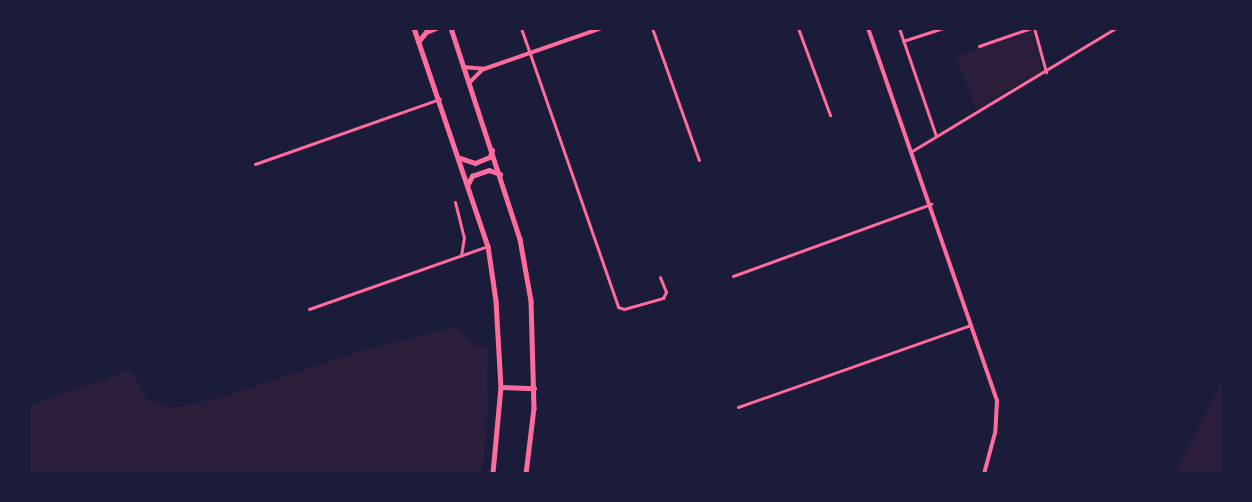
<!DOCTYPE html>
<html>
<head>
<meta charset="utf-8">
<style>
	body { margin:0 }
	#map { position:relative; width:1252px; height:502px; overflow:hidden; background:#1b1b3a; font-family:Poppins,sans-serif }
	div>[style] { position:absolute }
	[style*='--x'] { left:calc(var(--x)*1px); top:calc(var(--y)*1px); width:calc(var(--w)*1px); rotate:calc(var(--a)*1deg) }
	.green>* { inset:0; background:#2a1e3b }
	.minor>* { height:3px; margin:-1.5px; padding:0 1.5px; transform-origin:1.5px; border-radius:1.5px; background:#ff6b9d }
	.tertiary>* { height:4px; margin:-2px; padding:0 2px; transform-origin:2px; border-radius:2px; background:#ff6b9d }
	.primary>* { height:4.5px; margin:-2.25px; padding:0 2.25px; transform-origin:2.25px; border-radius:2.25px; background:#ff6b9d }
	span { translate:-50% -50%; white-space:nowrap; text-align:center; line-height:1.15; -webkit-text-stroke:4.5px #1b1b3a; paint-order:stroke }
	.frame { position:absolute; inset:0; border:30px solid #1b1b3a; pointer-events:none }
</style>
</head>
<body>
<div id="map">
	<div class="green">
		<i style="clip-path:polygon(1032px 31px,1042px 71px,976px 109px,956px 57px)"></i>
		<i style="clip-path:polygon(456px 327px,472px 344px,488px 349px,487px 434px,481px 473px,29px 473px,29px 406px,130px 370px,148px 400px,171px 408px,218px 398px,365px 349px)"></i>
		<i style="clip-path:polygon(1223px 379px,1223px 473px,1175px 473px,1221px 383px)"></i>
	</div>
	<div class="minor">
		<i style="--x:521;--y:28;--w:295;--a:70.8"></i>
		<i style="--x:618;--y:307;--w:6;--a:18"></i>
		<i style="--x:624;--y:309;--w:41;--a:-15.8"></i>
		<i style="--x:663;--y:298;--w:7;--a:-63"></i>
		<i style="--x:666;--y:292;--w:16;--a:-112"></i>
		<i style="--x:652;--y:28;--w:140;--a:70.4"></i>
		<i style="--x:798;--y:28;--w:93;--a:69.8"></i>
		<i style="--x:899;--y:28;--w:114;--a:71.1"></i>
		<i style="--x:1034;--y:28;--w:46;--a:74.7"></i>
		<i style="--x:903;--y:41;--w:42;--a:-18"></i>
		<i style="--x:979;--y:46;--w:55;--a:-19.1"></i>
		<i style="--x:912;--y:151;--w:238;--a:-31.1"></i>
		<i style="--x:255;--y:164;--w:196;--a:-19.4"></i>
		<i style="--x:455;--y:202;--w:36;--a:76"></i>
		<i style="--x:464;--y:237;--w:19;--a:99"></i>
		<i style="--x:733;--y:276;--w:211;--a:-20"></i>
		<i style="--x:309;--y:309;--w:190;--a:-19.4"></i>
		<i style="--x:738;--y:407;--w:247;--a:-19.4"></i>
	</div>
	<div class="tertiary">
		<i style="--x:868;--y:28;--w:394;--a:70.9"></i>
		<i style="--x:997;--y:400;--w:33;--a:93"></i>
		<i style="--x:995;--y:433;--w:42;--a:105"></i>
		<i style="--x:463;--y:67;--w:21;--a:5"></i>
		<i style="--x:484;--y:69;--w:125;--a:-19.2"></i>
		<i style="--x:469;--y:83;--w:20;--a:-45"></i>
	</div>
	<div class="primary">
		<i style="--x:414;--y:28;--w:230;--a:71.3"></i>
		<i style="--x:488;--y:246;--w:56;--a:81.7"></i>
		<i style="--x:496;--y:301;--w:86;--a:86.7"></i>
		<i style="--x:501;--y:387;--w:87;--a:95.3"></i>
		<i style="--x:451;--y:28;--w:222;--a:71.9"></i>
		<i style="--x:520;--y:239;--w:63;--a:79.9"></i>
		<i style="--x:531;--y:301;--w:107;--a:88.4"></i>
		<i style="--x:534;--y:408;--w:66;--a:96.9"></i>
		<i style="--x:418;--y:42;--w:13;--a:-51"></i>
		<i style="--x:426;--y:32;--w:11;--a:-22"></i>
		<i style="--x:460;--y:158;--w:16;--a:18"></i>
		<i style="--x:475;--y:163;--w:16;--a:-22"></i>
		<i style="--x:490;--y:157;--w:7;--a:-74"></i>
		<i style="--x:468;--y:184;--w:9;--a:-63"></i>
		<i style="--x:472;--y:176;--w:18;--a:-19"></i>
		<i style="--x:489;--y:170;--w:12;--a:20"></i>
		<i style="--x:501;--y:387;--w:33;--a:2"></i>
	</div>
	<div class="frame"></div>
</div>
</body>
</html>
